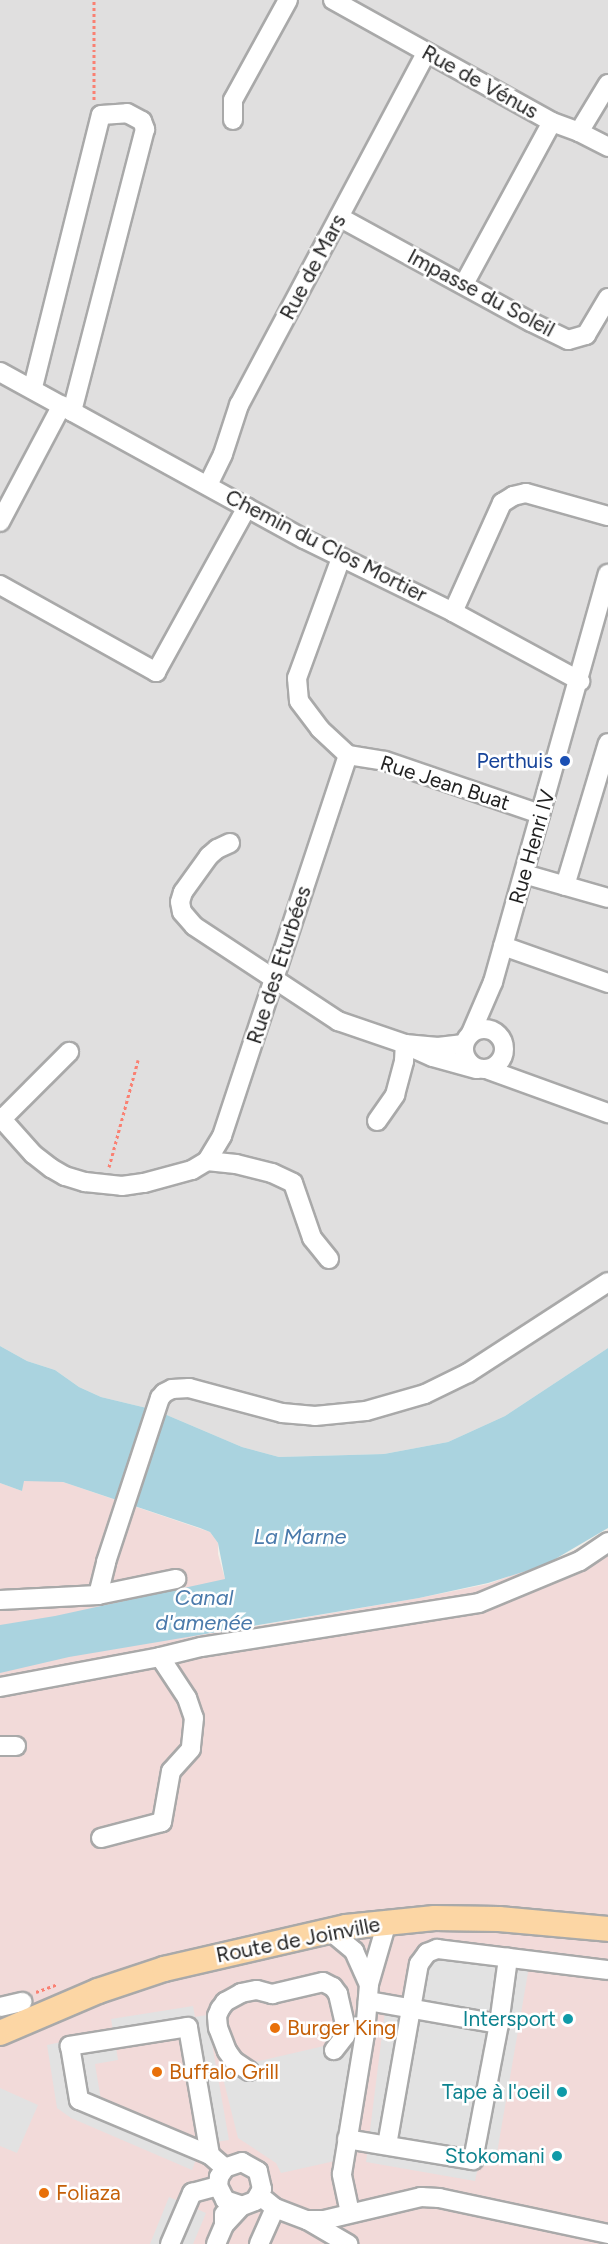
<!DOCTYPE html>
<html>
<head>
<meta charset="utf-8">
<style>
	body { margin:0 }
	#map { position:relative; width:608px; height:2244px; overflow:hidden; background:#f2efe9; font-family:Figtree,sans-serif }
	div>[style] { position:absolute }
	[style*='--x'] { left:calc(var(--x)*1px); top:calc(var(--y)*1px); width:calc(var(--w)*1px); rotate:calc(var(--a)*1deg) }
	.residential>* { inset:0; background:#e0dfdf }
	.commercial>* { inset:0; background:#f2dad9 }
	.parking>* { inset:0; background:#e2e2e2 }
	.water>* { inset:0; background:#aad3df }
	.path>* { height:3px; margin-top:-1.5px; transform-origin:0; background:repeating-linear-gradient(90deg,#fa8072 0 3px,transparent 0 6px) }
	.roads { filter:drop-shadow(2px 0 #a9a9a9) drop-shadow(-2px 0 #a9a9a9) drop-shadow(0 2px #a9a9a9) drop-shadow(0 -2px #a9a9a9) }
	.minor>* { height:18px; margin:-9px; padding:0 9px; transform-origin:9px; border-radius:9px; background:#fff }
	.minor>.ring { margin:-9px; padding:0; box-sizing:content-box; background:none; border:18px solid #fff; border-radius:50% }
	.major>* { height:24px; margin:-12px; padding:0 12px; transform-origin:12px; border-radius:12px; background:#fcd6a4 }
	.dots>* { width:16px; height:16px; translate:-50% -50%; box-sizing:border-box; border:3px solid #fff; border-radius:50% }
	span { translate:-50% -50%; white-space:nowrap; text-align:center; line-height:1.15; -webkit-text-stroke:5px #fff; paint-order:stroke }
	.street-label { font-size:21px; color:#222 }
	.transit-label { font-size:21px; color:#164399 }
	.right { translate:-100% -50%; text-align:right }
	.culture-label { font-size:21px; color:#0d838f }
	.food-label { font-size:21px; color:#c56008 }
	.left { translate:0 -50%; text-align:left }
	.water-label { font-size:22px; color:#4a7aab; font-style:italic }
</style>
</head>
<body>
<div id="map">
	<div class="residential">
		<i style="clip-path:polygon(0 0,608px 0,608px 1348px,505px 1416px,448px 1442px,384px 1454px,279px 1457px,242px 1447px,155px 1410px,101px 1397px,79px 1387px,55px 1370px,27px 1361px,0 1346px)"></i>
	</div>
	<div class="commercial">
		<i style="clip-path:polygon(46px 1480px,63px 1482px,210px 1532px,218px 1543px,218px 1554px,239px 1629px,419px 1598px,488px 1584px,563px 1557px,608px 1530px,608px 2244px,0 2244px,0 1483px,22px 1491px,23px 1481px)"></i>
	</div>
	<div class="parking">
		<i style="clip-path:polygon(436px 1946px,531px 1955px,497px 2153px,482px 2150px,475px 2181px,366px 2162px,387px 1995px,404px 1997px,413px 1957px,418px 1947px)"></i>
		<i style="clip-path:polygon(193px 2006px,195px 2017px,207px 2015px,229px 2140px,215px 2142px,196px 2034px,116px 2047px,118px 2060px,95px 2064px,104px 2118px,197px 2157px,192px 2170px,71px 2118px,57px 2108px,47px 2045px,113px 2031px,111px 2019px)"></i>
		<i style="clip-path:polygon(354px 2039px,335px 2161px,281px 2173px,276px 2163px,238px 2138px,221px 2070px)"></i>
		<i style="clip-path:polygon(0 2088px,38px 2105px,17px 2153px,0 2146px)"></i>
		<i style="clip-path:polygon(169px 2197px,206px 2213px,193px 2244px,150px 2244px)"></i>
	</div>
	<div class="water">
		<i style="clip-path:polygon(0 1346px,27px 1361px,55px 1370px,79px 1387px,101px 1397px,155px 1410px,242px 1447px,279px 1457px,384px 1454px,448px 1442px,505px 1416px,608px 1348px,608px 1528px,545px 1565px,488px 1583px,419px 1598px,69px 1657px,0 1673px,0 1625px,55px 1616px,225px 1579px,218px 1543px,210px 1532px,200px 1528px,63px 1482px,24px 1481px,22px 1491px,0 1483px)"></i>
	</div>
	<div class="path">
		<i style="--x:94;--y:100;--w:100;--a:-90"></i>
		<i style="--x:109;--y:1167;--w:111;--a:-74.8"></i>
		<i style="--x:36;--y:1992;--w:23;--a:-20"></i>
	</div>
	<div class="roads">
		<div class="minor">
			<i style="--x:333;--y:0;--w:251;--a:29.1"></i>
			<i style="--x:552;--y:122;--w:29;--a:20"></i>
			<i style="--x:579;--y:132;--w:56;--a:-58.9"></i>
			<i style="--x:233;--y:120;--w:20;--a:-90"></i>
			<i style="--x:233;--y:100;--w:114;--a:-61.2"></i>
			<i style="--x:579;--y:132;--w:33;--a:27"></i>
			<i style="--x:339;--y:217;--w:219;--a:28.7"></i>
			<i style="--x:531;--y:322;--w:41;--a:25.9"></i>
			<i style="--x:568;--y:340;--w:19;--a:-16"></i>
			<i style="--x:586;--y:335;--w:43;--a:-59.3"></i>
			<i style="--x:464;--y:284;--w:184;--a:-61.5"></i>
			<i style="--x:0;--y:372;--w:347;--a:28.8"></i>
			<i style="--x:304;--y:539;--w:166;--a:26.1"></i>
			<i style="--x:453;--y:612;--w:145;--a:28.5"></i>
			<i style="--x:33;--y:387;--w:280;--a:-76"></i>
			<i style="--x:101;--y:115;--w:26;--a:-4"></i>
			<i style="--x:127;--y:113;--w:17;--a:28"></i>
			<i style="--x:142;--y:121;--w:9;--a:69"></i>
			<i style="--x:145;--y:129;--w:292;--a:104.5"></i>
			<i style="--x:208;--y:485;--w:34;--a:-64"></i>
			<i style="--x:223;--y:454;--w:52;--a:-71.9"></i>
			<i style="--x:239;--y:405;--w:399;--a:-62"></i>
			<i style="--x:0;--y:522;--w:132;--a:-62.1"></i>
			<i style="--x:341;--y:558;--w:128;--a:110.1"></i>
			<i style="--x:297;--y:678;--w:23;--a:85"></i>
			<i style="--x:299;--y:701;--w:35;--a:53"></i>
			<i style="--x:320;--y:729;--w:38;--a:43"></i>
			<i style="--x:0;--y:585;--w:179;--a:29.1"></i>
			<i style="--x:156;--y:672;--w:188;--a:-61.1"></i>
			<i style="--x:453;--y:612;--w:120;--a:-65.8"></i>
			<i style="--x:502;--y:503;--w:13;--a:-32"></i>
			<i style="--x:513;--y:496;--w:13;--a:-13"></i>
			<i style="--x:526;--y:493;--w:85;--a:15.7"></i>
			<i style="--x:348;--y:755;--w:37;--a:9"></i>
			<i style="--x:385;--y:761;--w:164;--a:18.9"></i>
			<i style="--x:230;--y:843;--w:14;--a:155"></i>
			<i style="--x:217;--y:849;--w:11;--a:139"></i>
			<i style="--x:209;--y:856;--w:44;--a:125.8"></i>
			<i style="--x:183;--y:892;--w:10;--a:107"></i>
			<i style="--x:180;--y:902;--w:10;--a:79"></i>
			<i style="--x:182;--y:912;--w:18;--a:49"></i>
			<i style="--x:194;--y:926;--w:173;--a:33.4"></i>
			<i style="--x:338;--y:1021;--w:71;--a:18.9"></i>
			<i style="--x:405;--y:1044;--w:33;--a:5"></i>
			<i style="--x:438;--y:1047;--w:26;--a:-7"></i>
			<i style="--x:524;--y:874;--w:87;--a:15.9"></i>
			<i style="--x:565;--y:886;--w:149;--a:-73.3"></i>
			<i style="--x:503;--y:946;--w:111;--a:19.4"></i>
			<i class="ring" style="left:464px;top:1029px;width:22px;height:22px"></i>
			<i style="--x:471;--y:1033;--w:56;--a:-66.7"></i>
			<i style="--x:493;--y:982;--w:424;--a:-74.3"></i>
			<i style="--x:417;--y:1050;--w:17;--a:24"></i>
			<i style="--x:433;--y:1057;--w:45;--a:15.6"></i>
			<i style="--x:489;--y:1070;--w:127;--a:19.9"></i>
			<i style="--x:0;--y:1117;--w:50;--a:48.3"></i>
			<i style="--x:33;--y:1154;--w:23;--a:38"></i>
			<i style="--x:51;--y:1168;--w:16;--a:30"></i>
			<i style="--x:65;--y:1176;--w:21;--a:17"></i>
			<i style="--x:85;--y:1182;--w:37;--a:6"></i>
			<i style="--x:122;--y:1186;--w:22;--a:-8"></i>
			<i style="--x:144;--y:1183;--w:50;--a:-15.2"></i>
			<i style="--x:192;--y:1170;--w:17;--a:-31"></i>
			<i style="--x:207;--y:1161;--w:29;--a:-59"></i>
			<i style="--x:222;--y:1136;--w:401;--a:-71.7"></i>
			<i style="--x:2;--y:1119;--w:95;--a:-45"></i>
			<i style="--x:377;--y:1121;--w:32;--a:-55"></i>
			<i style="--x:395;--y:1095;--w:35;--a:-75"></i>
			<i style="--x:404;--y:1061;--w:17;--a:-87"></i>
			<i style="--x:207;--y:1161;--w:29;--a:6"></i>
			<i style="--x:236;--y:1164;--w:37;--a:14"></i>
			<i style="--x:272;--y:1173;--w:23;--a:25"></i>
			<i style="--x:293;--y:1183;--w:58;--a:70.9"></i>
			<i style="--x:312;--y:1238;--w:27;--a:51"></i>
			<i style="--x:98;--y:1595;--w:80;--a:-11.6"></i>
			<i style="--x:0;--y:1600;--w:98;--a:-2.9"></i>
			<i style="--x:98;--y:1595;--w:34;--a:-76"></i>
			<i style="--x:106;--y:1562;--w:173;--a:-71.8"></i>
			<i style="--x:160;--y:1398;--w:6;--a:-51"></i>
			<i style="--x:164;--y:1393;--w:9;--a:-27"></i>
			<i style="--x:172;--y:1389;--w:17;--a:-3"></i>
			<i style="--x:189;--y:1388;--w:96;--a:15"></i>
			<i style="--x:282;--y:1413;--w:33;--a:5"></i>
			<i style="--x:315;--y:1416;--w:51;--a:-5.6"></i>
			<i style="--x:366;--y:1411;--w:61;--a:-16.1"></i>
			<i style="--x:425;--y:1394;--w:48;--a:-26"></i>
			<i style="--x:468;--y:1373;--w:167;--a:-33"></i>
			<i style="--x:160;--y:1657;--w:42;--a:-13.7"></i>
			<i style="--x:201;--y:1647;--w:281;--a:-9"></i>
			<i style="--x:479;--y:1603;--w:109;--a:-22.6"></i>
			<i style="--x:580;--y:1561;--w:34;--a:-34"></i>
			<i style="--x:0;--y:1687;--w:163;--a:-10.6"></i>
			<i style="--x:160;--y:1657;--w:49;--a:56.6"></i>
			<i style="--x:187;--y:1698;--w:21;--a:71"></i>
			<i style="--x:194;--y:1718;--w:31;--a:96"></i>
			<i style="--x:191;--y:1749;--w:30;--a:132"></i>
			<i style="--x:171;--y:1771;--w:52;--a:100"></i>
			<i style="--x:162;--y:1822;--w:63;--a:165.3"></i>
			<i style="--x:0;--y:1746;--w:16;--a:0"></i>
			<i style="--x:329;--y:1930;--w:33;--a:40"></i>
			<i style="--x:354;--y:1951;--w:36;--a:66"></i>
			<i style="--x:0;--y:2007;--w:23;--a:-13"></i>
			<i style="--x:499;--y:2024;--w:67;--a:-82.2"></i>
			<i style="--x:249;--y:2071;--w:18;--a:-146"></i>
			<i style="--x:234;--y:2061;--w:12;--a:-125"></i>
			<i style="--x:227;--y:2051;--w:25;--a:-111"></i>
			<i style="--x:218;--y:2028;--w:12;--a:-95"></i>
			<i style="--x:217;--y:2016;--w:8;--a:-67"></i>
			<i style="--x:220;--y:2009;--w:9;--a:-54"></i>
			<i style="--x:225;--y:2002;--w:18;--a:-29"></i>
			<i style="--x:241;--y:1993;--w:16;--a:-11"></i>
			<i style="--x:257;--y:1990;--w:16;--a:15"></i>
			<i style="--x:272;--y:1994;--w:52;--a:-13.2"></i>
			<i style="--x:323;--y:1982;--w:11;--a:27"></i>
			<i style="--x:333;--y:1987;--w:9;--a:54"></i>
			<i style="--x:338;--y:1994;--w:36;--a:77"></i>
			<i style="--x:346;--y:2029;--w:7;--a:98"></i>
			<i style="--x:345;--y:2036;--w:18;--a:128"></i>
			<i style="--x:347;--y:2139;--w:128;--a:9.5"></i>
			<i style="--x:473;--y:2160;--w:138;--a:-79.2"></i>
			<i style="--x:499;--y:2024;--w:133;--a:-170"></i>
			<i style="--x:387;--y:2145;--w:184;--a:-80"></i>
			<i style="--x:419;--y:1964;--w:14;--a:-54"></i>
			<i style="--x:427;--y:1953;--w:11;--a:-22"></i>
			<i style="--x:437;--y:1949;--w:172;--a:7"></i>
			<i style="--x:210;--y:2155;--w:130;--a:-99.8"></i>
			<i style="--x:188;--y:2027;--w:120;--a:170.9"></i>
			<i style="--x:70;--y:2046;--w:55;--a:80.5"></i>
			<i style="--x:79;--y:2100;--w:142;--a:22.8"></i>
			<i style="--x:210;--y:2155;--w:20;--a:41"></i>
			<i style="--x:259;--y:2195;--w:21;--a:39"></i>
			<i style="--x:275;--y:2208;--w:34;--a:21"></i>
			<i style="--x:307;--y:2220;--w:17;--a:0"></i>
			<i style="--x:324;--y:2220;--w:100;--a:-13.3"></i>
			<i style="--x:421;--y:2197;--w:18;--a:3"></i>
			<i style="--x:439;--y:2198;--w:173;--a:12"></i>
			<i style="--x:350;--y:2213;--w:40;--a:-102"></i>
			<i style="--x:342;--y:2174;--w:142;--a:-80.7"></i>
			<i style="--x:365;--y:2034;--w:50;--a:-85.4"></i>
			<i style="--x:369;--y:1984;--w:65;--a:-73.8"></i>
			<i style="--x:307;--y:2220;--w:48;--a:30.3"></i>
			<i style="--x:224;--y:2225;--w:26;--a:-47"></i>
			<i style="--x:242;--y:2206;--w:14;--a:-21"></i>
			<i style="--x:255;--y:2201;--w:14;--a:-60"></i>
			<i style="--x:262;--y:2189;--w:18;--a:-103"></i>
			<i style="--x:258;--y:2171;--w:18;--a:-151"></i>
			<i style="--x:242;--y:2162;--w:18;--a:161"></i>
			<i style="--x:225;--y:2168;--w:11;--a:124"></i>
			<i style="--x:219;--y:2177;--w:9;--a:96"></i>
			<i style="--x:218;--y:2186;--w:16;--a:63"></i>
			<i style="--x:225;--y:2200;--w:18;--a:19"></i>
			<i style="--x:170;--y:2244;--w:56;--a:-66.7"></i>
			<i style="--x:192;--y:2193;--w:27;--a:-15"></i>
			<i style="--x:216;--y:2244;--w:21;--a:-67"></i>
			<i style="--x:224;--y:2225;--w:11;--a:-90"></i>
			<i style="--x:259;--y:2244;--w:39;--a:-66"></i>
		</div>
		<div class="major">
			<i style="--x:0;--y:2033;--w:107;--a:-23.2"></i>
			<i style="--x:98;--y:1991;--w:70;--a:-18.4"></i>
			<i style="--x:164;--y:1969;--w:187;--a:-13"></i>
			<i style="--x:346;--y:1927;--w:89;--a:-5.8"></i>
			<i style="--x:435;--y:1918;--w:64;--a:0.9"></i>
			<i style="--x:499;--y:1919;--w:109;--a:5.2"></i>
		</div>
	</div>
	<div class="dots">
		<i style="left:565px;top:761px;background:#1a4fb4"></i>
		<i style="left:568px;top:2019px;background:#0f9aa8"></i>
		<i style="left:275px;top:2028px;background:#e8710a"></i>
		<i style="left:157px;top:2072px;background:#e8710a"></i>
		<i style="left:562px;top:2092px;background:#0f9aa8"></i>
		<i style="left:557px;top:2156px;background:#0f9aa8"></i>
		<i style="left:44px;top:2193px;background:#e8710a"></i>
	</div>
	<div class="street-label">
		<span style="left:480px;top:82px;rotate:29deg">Rue de Vénus</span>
		<span style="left:313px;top:267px;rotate:-62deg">Rue de Mars</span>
		<span style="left:481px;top:293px;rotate:28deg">Impasse du Soleil</span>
		<span style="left:326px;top:546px;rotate:27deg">Chemin du Clos Mortier</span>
		<span style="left:445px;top:783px;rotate:18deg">Rue Jean Buat</span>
		<span style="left:532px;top:847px;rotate:-74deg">Rue Henri IV</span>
		<span style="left:279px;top:965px;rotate:-72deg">Rue des Eturbées</span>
		<span style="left:298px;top:1940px;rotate:-11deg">Route de Joinville</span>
	</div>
	<div class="transit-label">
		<span class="right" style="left:553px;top:761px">Perthuis</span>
	</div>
	<div class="culture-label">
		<span class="right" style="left:556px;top:2019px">Intersport</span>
		<span class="right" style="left:550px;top:2092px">Tape à l'oeil</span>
		<span class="right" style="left:545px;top:2156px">Stokomani</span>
	</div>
	<div class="food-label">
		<span class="left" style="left:287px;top:2028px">Burger King</span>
		<span class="left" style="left:169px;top:2072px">Buffalo Grill</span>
		<span class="left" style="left:56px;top:2193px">Foliaza</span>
	</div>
	<div class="water-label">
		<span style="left:300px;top:1537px">La Marne</span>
		<span style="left:204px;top:1610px">Canal<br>d'amenée</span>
	</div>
</div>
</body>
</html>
